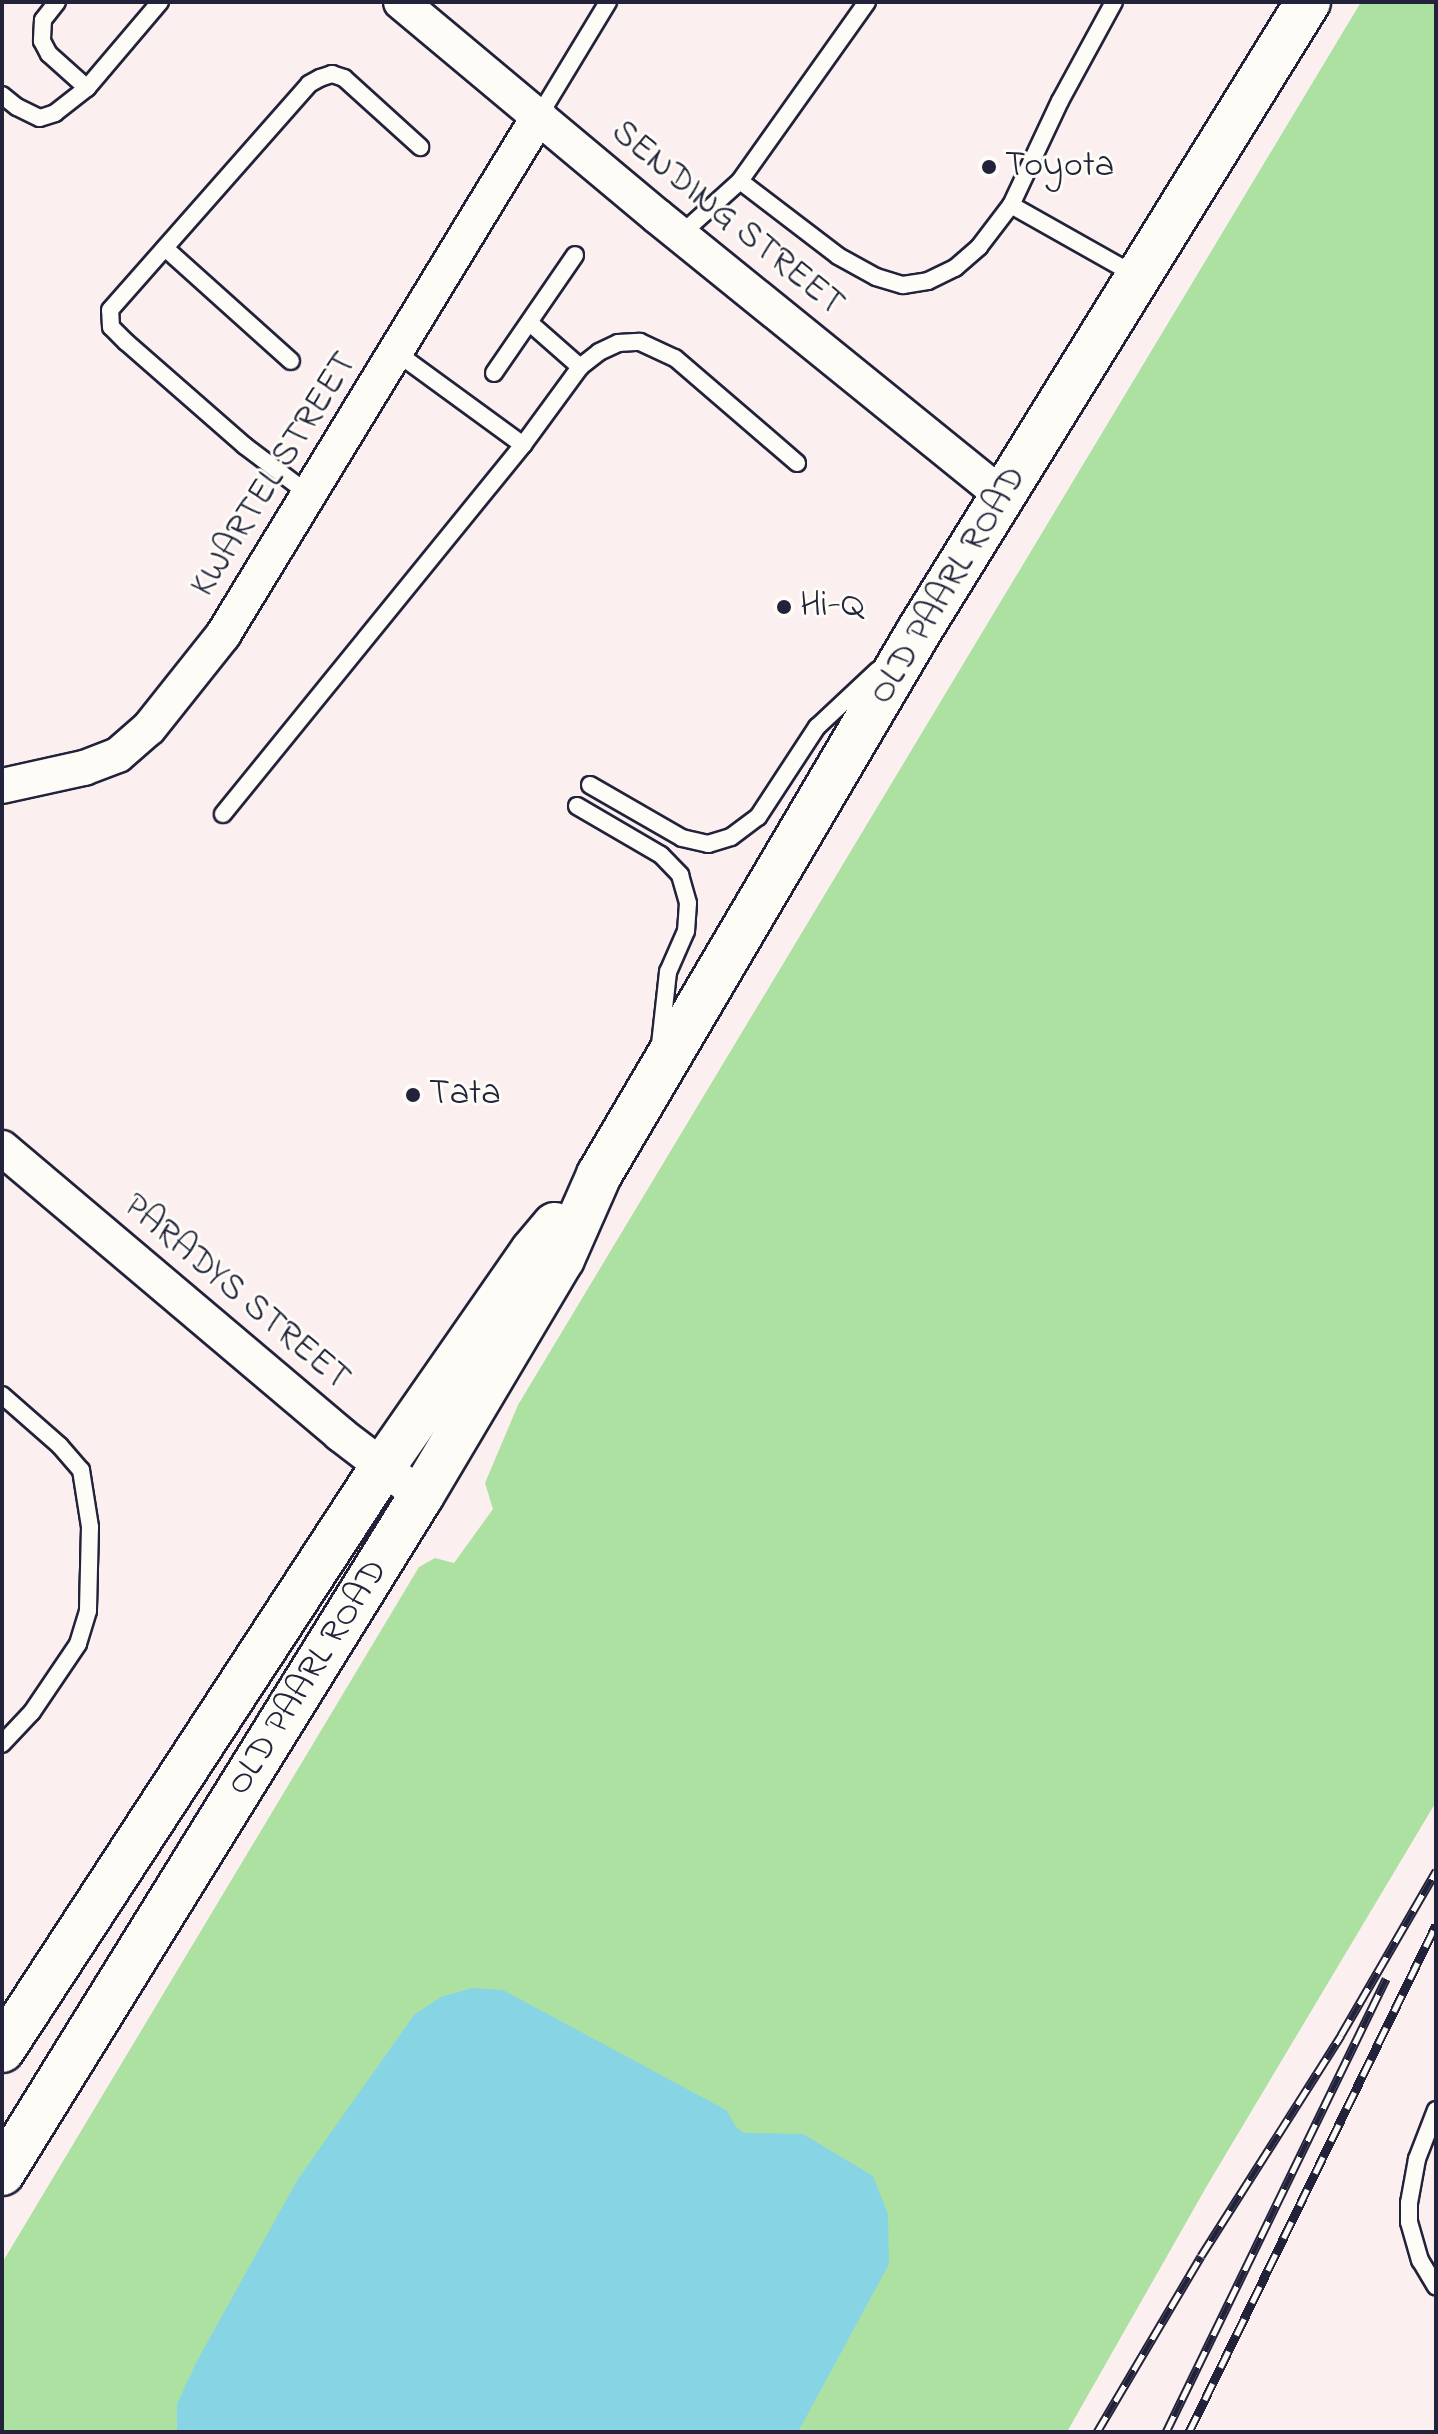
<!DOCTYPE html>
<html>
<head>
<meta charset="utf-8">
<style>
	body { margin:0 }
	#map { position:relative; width:1438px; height:2434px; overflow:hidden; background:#fbefef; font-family:"Indie Flower",sans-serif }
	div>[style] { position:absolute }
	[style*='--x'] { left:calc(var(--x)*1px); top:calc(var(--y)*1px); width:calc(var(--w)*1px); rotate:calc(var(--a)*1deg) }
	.green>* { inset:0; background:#ade1a2 }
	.water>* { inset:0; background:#87d4e5 }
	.roads { filter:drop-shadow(2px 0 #22223b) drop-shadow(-2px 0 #22223b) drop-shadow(0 2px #22223b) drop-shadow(0 -2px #22223b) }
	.service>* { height:16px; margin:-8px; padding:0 8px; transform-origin:8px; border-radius:8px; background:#fdfcf7 }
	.minor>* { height:34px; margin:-17px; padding:0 17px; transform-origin:17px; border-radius:17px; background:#fdfcf7 }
	.secondary>* { height:44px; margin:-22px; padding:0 22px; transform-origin:22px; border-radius:22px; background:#fdfcf7 }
	.rail>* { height:9px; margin-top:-4.5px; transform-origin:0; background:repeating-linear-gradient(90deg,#fdfcf7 0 18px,#22223b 0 36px); box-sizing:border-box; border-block:2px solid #22223b }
	.dots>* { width:22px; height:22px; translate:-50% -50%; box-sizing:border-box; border:4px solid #fdfcf7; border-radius:50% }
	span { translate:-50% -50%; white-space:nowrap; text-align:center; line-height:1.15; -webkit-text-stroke:6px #fdfcf7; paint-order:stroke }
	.poi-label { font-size:36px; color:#22223b }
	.left { translate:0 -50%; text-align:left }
	.street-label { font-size:36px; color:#22223b }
	.frame { position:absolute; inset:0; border:4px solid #22223b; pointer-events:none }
</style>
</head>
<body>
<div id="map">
	<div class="green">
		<i style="clip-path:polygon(1361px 2px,1436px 2px,1436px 1802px,1208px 2184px,1067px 2432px,2px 2432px,2px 2263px,419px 1567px,435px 1558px,454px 1563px,493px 1509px,485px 1483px,518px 1405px)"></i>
	</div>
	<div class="water">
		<i style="clip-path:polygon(472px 1988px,503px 1990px,726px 2110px,736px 2127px,744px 2133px,803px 2134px,873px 2176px,888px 2214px,889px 2264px,798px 2432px,177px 2432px,177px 2404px,197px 2361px,298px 2179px,414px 2015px,441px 1997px)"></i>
	</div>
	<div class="roads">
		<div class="service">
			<i style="--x:57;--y:2;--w:23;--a:128"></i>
			<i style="--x:43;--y:20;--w:21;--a:93"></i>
			<i style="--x:42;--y:41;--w:15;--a:62"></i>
			<i style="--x:49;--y:54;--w:51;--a:41.8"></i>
			<i style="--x:867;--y:2;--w:219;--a:125.4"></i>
			<i style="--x:740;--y:181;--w:123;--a:37.4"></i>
			<i style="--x:838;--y:256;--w:43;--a:28.9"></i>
			<i style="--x:876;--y:277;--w:28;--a:17"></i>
			<i style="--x:903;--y:285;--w:25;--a:-9"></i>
			<i style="--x:928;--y:281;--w:30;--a:-26"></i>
			<i style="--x:955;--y:268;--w:32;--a:-41"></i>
			<i style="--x:979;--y:247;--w:53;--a:-52.7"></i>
			<i style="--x:1114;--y:2;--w:113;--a:118.6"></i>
			<i style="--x:1060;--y:101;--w:115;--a:115.2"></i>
			<i style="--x:1011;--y:205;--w:142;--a:29.4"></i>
			<i style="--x:2;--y:95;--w:19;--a:39"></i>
			<i style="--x:17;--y:107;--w:25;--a:26"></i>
			<i style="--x:40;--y:118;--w:16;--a:-18"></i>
			<i style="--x:55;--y:113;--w:41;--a:-38"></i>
			<i style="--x:87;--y:88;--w:113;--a:-49.7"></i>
			<i style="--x:539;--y:116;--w:133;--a:-58.8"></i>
			<i style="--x:680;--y:235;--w:81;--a:-42"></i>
			<i style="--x:165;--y:248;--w:169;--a:41.9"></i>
			<i style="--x:530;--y:323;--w:67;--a:41.3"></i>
			<i style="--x:397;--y:353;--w:156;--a:36.1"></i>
			<i style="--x:494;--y:373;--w:143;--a:-55.5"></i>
			<i style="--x:310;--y:495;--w:81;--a:-143"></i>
			<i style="--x:245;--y:446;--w:158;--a:-138.8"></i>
			<i style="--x:126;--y:342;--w:21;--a:-135"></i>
			<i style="--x:111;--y:327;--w:17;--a:-93"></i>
			<i style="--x:110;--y:310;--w:301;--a:-48.6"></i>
			<i style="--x:309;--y:84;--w:13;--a:-29"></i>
			<i style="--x:320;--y:78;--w:13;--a:-18"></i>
			<i style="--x:332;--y:74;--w:13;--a:18"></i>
			<i style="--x:344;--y:78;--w:103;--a:42.2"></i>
			<i style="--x:590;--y:785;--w:106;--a:29.9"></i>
			<i style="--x:682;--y:838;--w:27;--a:13"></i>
			<i style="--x:708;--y:844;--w:24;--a:-17"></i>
			<i style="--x:731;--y:837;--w:34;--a:-37"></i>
			<i style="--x:758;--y:817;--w:108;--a:-56.8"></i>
			<i style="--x:817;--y:727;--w:83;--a:-43.1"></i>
			<i style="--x:577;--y:806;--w:97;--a:30.3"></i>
			<i style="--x:661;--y:855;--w:28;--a:46"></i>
			<i style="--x:680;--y:875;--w:29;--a:74"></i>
			<i style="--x:688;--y:903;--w:28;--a:94"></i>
			<i style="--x:686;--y:931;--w:45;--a:113.7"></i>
			<i style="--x:668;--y:972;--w:73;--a:96.3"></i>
			<i style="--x:223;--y:814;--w:476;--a:-50.9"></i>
			<i style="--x:523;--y:445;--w:97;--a:-53.8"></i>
			<i style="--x:580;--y:367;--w:24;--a:-38"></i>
			<i style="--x:599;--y:352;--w:21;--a:-25"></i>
			<i style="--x:618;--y:343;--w:22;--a:-3"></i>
			<i style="--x:640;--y:342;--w:38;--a:25"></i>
			<i style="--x:675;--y:358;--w:161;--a:40.7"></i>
			<i style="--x:2;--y:1395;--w:77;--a:41.3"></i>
			<i style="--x:60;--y:1446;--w:32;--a:49"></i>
			<i style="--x:81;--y:1470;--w:58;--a:81"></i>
			<i style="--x:90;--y:1527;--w:84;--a:91.4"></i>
			<i style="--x:88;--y:1611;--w:34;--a:107"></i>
			<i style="--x:78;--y:1644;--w:82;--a:124.1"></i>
			<i style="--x:32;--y:1712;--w:44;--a:133.2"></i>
			<i style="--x:1436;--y:2110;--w:53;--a:111.2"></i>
			<i style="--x:1417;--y:2159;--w:45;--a:100.3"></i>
			<i style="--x:1409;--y:2203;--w:19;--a:90"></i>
			<i style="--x:1409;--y:2222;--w:40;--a:74"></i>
			<i style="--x:1420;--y:2260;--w:31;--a:59"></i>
		</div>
		<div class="minor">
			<i style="--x:401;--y:2;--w:334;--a:39.9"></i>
			<i style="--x:657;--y:216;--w:445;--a:39"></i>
			<i style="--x:2;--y:786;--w:84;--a:-12.4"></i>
			<i style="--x:84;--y:768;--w:36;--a:-21"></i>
			<i style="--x:118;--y:755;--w:41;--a:-41.1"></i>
			<i style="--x:149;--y:728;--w:119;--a:-51.5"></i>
			<i style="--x:223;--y:635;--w:608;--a:-58.66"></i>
			<i style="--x:2;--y:1148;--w:443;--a:40.2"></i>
			<i style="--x:340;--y:1434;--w:102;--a:37.4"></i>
		</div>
		<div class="secondary">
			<i style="--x:2;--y:2050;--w:695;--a:-56.86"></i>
			<i style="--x:382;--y:1468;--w:264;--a:-55.2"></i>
			<i style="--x:533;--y:1251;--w:34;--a:-50"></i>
			<i style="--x:2;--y:2173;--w:796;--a:-58.25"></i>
			<i style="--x:421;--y:1496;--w:276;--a:-59.3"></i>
			<i style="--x:562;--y:1259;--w:92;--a:-66.2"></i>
			<i style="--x:599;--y:1175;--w:631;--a:-59.53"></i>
			<i style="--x:919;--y:631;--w:740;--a:-58.27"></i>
		</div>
	</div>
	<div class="rail">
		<i style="--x:1097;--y:2432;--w:204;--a:-59.4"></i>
		<i style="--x:1201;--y:2256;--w:262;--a:-57.6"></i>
		<i style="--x:1341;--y:2035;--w:190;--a:-59.9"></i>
		<i style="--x:1166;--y:2432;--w:504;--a:-64.1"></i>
		<i style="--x:1189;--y:2432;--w:564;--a:-64.03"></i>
	</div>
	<div class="dots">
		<i style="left:989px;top:167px;background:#22223b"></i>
		<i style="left:784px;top:607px;background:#22223b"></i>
		<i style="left:413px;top:1095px;background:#22223b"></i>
	</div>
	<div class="poi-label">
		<span class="left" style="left:1005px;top:167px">Toyota</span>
		<span class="left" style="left:800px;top:607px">Hi-Q</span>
		<span class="left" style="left:429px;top:1095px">Tata</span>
	</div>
	<div class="street-label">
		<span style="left:727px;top:219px;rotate:39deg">SENDING STREET</span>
		<span style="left:275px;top:475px;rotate:-58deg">KWARTEL STREET</span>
		<span style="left:949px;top:586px;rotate:-59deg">OLD PAARL ROAD</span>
		<span style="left:236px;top:1293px;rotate:40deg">PARADYS STREET</span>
		<span style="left:308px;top:1678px;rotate:-58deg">OLD PAARL ROAD</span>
	</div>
	<div class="frame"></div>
</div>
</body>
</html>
